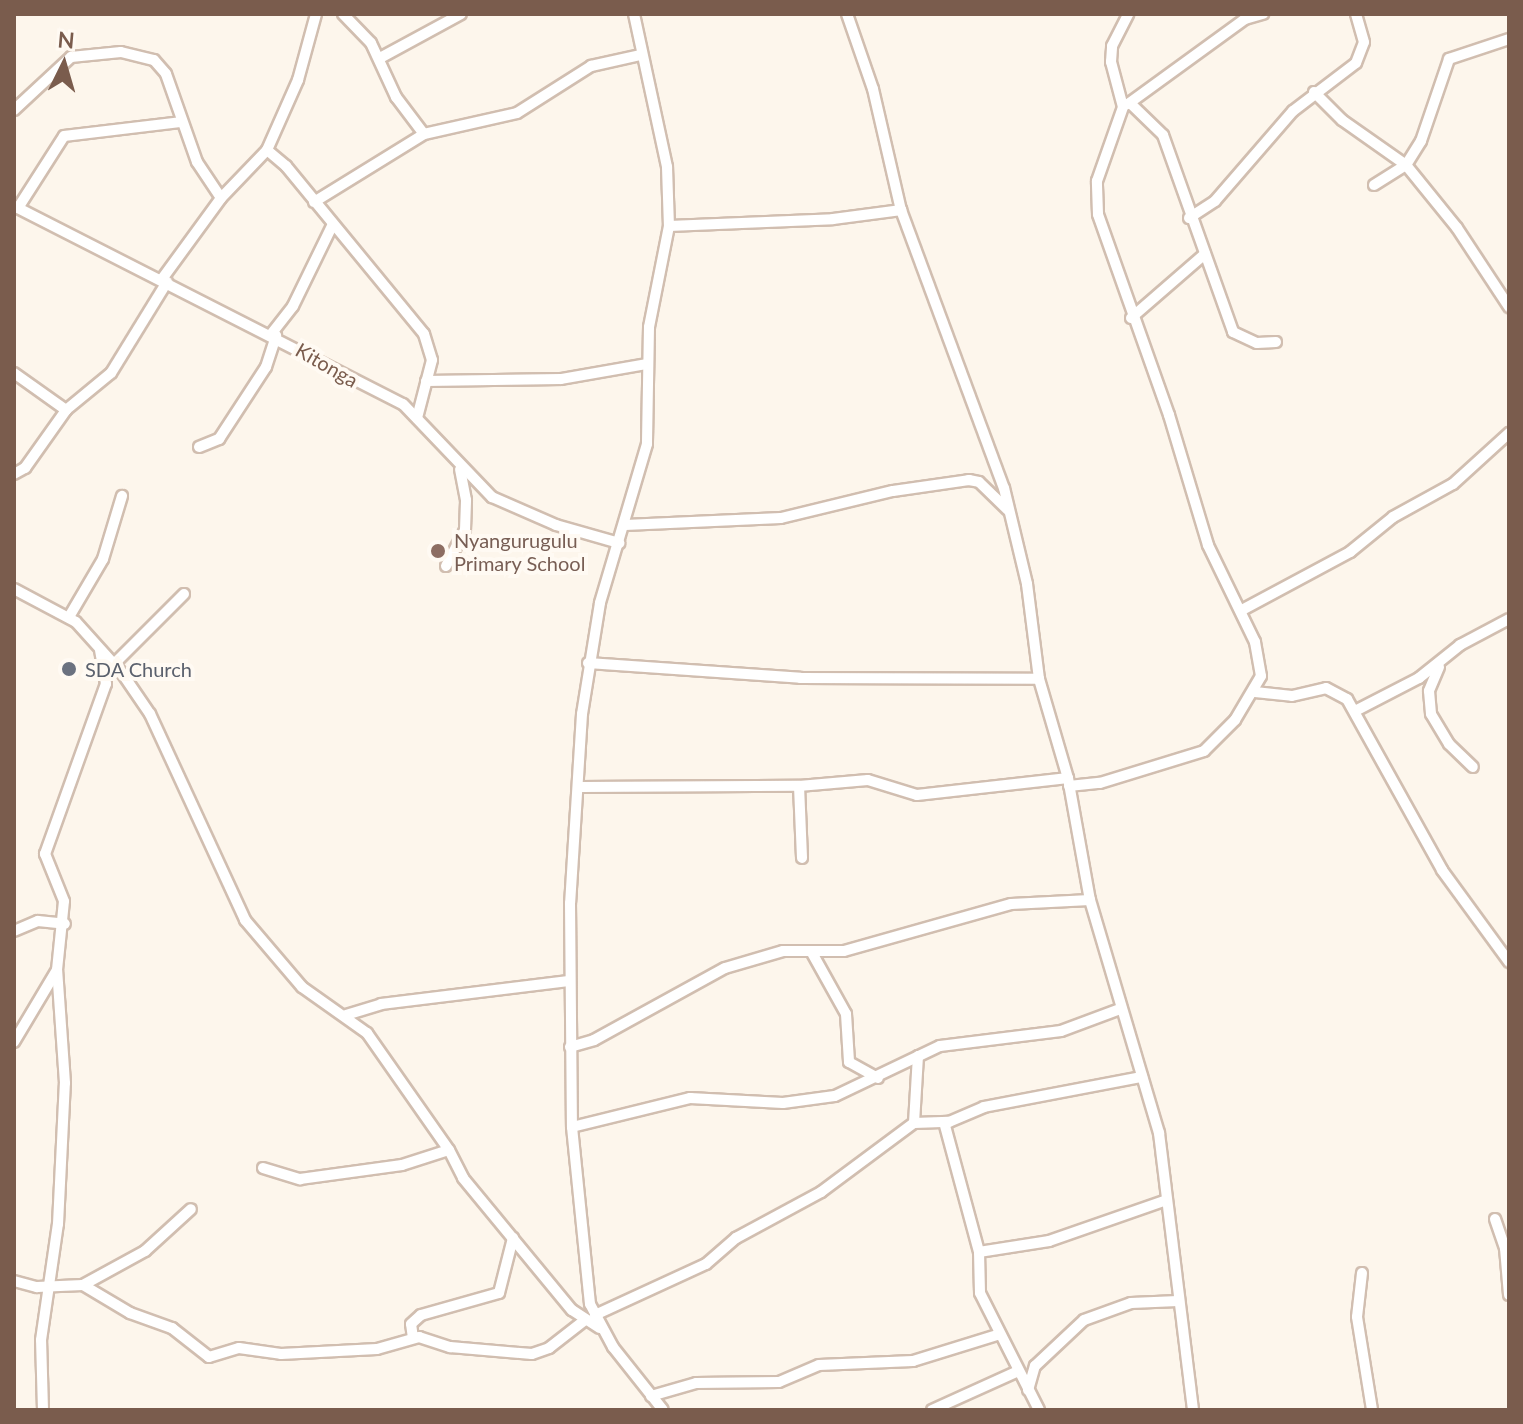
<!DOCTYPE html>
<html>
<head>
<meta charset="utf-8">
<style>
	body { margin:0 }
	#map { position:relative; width:1523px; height:1424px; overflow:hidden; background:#fdf6ec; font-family:Lato,sans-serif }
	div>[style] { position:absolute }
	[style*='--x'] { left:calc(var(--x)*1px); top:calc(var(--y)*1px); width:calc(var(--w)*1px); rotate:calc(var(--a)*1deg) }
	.roads { filter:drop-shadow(2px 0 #d1beb0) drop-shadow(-2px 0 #d1beb0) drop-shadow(0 2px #d1beb0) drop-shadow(0 -2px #d1beb0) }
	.minor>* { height:10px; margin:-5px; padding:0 5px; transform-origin:5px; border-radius:5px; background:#fff }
	.dots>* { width:22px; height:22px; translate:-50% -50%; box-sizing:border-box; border:4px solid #fffaf3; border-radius:50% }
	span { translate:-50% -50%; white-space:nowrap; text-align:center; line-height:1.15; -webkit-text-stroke:8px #fffaf3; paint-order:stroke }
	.street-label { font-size:20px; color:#7a5c4d }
	.education-label { font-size:20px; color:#785e54 }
	.left { translate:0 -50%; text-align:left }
	.worship-label { font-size:20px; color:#5b616d }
	.frame { position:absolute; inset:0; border:16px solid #7a5c4d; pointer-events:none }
	.north { position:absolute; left:24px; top:24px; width:80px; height:80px; -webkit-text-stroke:6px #fffaf3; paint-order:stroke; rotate:5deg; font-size:22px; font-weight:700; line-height:32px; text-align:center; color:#7a5c4d }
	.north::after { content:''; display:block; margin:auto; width:28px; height:36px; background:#7a5c4d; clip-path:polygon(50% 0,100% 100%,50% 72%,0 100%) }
</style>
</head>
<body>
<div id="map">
	<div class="roads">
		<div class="minor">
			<i style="--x:343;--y:14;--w:40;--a:46"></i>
			<i style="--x:371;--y:43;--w:60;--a:65.2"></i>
			<i style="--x:396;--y:97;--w:46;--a:52.9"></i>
			<i style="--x:634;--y:14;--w:157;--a:77.8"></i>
			<i style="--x:667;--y:167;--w:59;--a:88.1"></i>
			<i style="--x:669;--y:226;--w:103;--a:101.2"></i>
			<i style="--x:649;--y:327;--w:117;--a:91"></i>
			<i style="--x:647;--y:444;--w:166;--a:106.5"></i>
			<i style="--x:600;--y:603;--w:112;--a:99.2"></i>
			<i style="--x:582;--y:714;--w:189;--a:93.6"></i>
			<i style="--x:570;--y:903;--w:224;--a:89.5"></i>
			<i style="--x:572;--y:1127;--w:178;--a:84.2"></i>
			<i style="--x:590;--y:1304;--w:49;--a:61.9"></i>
			<i style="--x:613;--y:1347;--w:80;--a:51.6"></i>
			<i style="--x:847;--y:14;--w:79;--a:70.9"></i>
			<i style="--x:873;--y:89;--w:124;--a:77"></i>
			<i style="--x:901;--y:210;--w:296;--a:69.7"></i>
			<i style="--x:1004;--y:488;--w:99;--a:76.5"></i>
			<i style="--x:1027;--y:584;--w:96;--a:82.8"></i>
			<i style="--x:1039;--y:679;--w:103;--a:73.7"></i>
			<i style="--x:1068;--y:778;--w:124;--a:79.8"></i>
			<i style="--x:1090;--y:900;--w:243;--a:73.5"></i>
			<i style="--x:1159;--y:1133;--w:279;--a:83"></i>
			<i style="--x:380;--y:58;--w:92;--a:-28.5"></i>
			<i style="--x:1314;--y:92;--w:40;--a:45"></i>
			<i style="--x:1342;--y:120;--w:78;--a:35.1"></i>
			<i style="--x:1406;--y:165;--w:81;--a:51"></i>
			<i style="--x:1457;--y:228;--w:95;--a:56.6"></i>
			<i style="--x:1130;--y:103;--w:46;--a:44.1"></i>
			<i style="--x:1163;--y:135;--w:209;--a:70.4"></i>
			<i style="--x:1233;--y:332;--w:26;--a:25"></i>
			<i style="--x:1257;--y:343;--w:19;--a:-3"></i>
			<i style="--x:1128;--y:104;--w:145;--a:-36"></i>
			<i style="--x:1245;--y:19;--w:19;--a:-16"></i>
			<i style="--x:14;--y:110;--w:78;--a:-42.9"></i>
			<i style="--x:71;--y:57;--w:50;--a:-5.7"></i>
			<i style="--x:121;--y:52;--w:34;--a:14"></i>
			<i style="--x:154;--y:60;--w:18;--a:49"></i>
			<i style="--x:166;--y:74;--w:93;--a:70.6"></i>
			<i style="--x:197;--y:162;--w:43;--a:56.3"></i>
			<i style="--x:267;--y:150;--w:25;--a:40"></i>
			<i style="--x:286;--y:166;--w:217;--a:50.6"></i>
			<i style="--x:424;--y:334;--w:27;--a:73"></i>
			<i style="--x:432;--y:360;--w:60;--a:104.5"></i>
			<i style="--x:1374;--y:185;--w:38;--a:-32"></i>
			<i style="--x:1406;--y:165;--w:28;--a:-58"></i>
			<i style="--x:1421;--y:141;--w:87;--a:-71.1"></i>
			<i style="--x:1449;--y:59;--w:63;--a:-18.4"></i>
			<i style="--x:314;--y:202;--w:129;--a:-31.7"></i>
			<i style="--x:424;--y:134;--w:95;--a:-12.7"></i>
			<i style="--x:517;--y:113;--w:88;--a:-32.4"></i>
			<i style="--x:591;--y:66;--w:50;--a:-12.7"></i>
			<i style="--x:14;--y:206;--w:436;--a:27"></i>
			<i style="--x:403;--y:404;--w:129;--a:46.3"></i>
			<i style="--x:492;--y:497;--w:70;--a:23.6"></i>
			<i style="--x:556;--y:525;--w:66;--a:15.9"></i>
			<i style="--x:18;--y:208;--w:85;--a:-57.4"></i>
			<i style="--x:64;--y:136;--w:119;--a:-6.8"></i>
			<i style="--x:1189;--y:218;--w:31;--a:-33"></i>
			<i style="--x:1215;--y:201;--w:119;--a:-49.1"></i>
			<i style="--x:1293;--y:111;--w:79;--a:-37.3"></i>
			<i style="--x:1356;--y:63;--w:22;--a:-69"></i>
			<i style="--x:1364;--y:42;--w:29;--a:-106"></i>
			<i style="--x:669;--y:226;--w:164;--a:-2.4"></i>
			<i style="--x:833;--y:219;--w:69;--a:-7.5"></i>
			<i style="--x:162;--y:279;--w:100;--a:-53.9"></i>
			<i style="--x:221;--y:198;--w:66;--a:-46.2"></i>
			<i style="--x:267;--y:150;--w:77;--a:-66.1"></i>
			<i style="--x:298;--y:80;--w:68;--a:-74.7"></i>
			<i style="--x:1131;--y:318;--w:98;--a:-40.9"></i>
			<i style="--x:272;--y:333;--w:34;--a:-52"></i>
			<i style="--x:293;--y:306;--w:89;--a:-64"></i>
			<i style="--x:14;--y:373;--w:64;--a:35.4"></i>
			<i style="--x:426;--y:381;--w:135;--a:-0.8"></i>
			<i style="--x:561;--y:379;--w:87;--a:-9.9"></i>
			<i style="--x:199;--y:447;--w:22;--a:-22"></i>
			<i style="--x:219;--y:439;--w:86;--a:-56.9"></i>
			<i style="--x:266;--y:367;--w:33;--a:-72"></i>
			<i style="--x:14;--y:474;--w:13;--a:-29"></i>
			<i style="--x:25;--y:468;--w:71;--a:-54.7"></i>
			<i style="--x:66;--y:410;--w:58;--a:-39.4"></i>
			<i style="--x:111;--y:373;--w:107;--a:-58.4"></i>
			<i style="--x:625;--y:525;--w:156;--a:-2.6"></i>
			<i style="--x:781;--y:518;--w:115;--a:-13.6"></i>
			<i style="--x:893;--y:491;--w:77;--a:-8.2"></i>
			<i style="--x:969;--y:480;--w:10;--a:11"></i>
			<i style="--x:979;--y:482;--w:40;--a:44"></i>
			<i style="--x:446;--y:566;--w:41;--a:-62.2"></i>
			<i style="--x:465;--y:530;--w:30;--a:-88"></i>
			<i style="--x:466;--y:500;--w:31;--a:-101"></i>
			<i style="--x:14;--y:589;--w:70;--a:28"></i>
			<i style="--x:76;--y:622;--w:69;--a:48"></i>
			<i style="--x:122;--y:673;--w:50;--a:55.7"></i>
			<i style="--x:150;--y:714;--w:227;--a:65.2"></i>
			<i style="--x:245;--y:920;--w:88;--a:49.6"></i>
			<i style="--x:302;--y:987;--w:80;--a:35.3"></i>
			<i style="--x:367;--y:1033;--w:143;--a:55"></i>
			<i style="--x:449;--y:1150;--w:31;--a:63"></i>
			<i style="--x:463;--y:1178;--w:171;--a:50.5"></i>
			<i style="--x:572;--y:1310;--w:33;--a:33"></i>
			<i style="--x:1242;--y:610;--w:123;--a:-28.2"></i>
			<i style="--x:1350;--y:552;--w:55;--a:-39.1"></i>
			<i style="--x:1393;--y:517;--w:68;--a:-28.8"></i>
			<i style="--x:1453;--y:484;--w:76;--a:-42.3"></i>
			<i style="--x:69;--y:617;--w:67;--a:-59.6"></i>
			<i style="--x:103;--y:559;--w:66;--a:-73.2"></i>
			<i style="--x:588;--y:663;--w:213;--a:4"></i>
			<i style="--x:800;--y:678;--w:239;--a:0.2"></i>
			<i style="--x:114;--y:664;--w:99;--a:-45"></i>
			<i style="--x:1439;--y:667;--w:26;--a:113"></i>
			<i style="--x:1429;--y:691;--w:23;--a:85"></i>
			<i style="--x:1431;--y:714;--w:35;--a:59"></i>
			<i style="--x:1449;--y:744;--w:33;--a:44"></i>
			<i style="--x:1255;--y:692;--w:37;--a:6"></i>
			<i style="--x:1292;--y:696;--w:35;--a:-13"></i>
			<i style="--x:1326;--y:688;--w:24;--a:28"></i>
			<i style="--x:1347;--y:699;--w:196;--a:60.9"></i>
			<i style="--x:1442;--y:870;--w:114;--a:53.9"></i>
			<i style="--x:1357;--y:710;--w:70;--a:-27.3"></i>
			<i style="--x:1419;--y:678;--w:53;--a:-38.8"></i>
			<i style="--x:1460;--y:645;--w:55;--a:-28"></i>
			<i style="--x:799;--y:786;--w:72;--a:87.6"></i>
			<i style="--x:1069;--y:786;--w:31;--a:-6"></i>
			<i style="--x:1100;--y:783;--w:109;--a:-17.1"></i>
			<i style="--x:1204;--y:751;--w:44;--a:-45"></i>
			<i style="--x:1235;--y:720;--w:51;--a:-59.4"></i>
			<i style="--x:1261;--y:676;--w:35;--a:-100"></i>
			<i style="--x:1255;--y:642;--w:108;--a:-115.9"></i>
			<i style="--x:1208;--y:545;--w:136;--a:-106.7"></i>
			<i style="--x:1169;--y:415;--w:213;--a:-109.5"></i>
			<i style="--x:1098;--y:214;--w:33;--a:-92"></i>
			<i style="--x:1097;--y:181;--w:78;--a:-70.6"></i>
			<i style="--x:1123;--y:107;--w:47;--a:-104.9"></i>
			<i style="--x:1111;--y:62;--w:16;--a:-86"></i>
			<i style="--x:1112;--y:46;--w:36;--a:-63"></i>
			<i style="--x:581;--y:787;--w:218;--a:-0.3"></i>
			<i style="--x:799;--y:786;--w:69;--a:-5"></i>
			<i style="--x:868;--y:780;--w:51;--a:17"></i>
			<i style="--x:917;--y:795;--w:152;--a:-6.4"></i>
			<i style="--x:14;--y:931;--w:26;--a:-23"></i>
			<i style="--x:38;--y:921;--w:27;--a:6"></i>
			<i style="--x:811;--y:951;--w:72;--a:60.9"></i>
			<i style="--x:846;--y:1014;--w:48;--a:86.4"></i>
			<i style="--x:849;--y:1062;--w:33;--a:29"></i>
			<i style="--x:346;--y:1015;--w:37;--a:-17"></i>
			<i style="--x:381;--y:1004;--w:189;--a:-7"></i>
			<i style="--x:14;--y:1042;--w:84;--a:-59.2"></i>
			<i style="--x:570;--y:1047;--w:25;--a:-16"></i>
			<i style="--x:594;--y:1040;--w:149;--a:-28.8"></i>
			<i style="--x:725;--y:968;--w:60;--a:-16.3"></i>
			<i style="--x:783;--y:951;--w:61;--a:0"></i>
			<i style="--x:844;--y:951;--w:173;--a:-15.7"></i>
			<i style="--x:1011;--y:904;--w:79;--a:-2.9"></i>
			<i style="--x:944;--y:1122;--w:135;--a:74.9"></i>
			<i style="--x:979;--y:1252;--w:41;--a:88.6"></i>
			<i style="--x:980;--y:1293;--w:131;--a:63.2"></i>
			<i style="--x:914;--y:1123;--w:67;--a:-86.6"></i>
			<i style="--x:572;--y:1127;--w:122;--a:-13.8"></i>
			<i style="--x:690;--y:1098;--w:93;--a:3.1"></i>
			<i style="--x:783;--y:1103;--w:52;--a:-7.7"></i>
			<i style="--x:835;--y:1096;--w:116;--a:-25.5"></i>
			<i style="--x:940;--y:1046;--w:122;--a:-7.1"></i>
			<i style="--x:1061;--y:1031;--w:63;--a:-20.4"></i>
			<i style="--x:263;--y:1168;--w:39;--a:17"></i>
			<i style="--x:300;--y:1179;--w:103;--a:-7.8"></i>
			<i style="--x:402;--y:1165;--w:49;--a:-17.7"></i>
			<i style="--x:1495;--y:1219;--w:31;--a:71"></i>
			<i style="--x:1505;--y:1248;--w:47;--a:85.1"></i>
			<i style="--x:979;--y:1252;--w:71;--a:-8.9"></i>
			<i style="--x:1049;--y:1241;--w:122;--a:-19.2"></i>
			<i style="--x:1362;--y:1273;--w:44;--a:96.5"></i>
			<i style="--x:1357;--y:1317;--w:94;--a:80.8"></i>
			<i style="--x:14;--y:1281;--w:24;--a:15"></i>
			<i style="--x:37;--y:1287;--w:46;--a:-2.5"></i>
			<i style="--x:83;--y:1285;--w:55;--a:30.8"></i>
			<i style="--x:130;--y:1313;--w:45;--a:19.7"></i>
			<i style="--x:172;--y:1328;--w:47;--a:38.1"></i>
			<i style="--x:209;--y:1357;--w:31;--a:-17"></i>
			<i style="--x:239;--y:1348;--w:42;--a:8.1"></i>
			<i style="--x:281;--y:1354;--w:96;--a:-3"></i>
			<i style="--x:377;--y:1349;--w:44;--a:-15.9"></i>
			<i style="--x:419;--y:1337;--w:33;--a:18"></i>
			<i style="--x:450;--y:1347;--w:82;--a:4.9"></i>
			<i style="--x:532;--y:1354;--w:18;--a:-19"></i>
			<i style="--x:549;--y:1348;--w:46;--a:-37.9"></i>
			<i style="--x:83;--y:1285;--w:71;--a:-28.7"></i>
			<i style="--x:145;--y:1251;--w:62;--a:-42.4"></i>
			<i style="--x:595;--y:1315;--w:122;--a:-24.7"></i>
			<i style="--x:706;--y:1264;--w:40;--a:-41"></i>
			<i style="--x:736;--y:1238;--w:97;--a:-28.4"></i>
			<i style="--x:821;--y:1192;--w:116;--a:-36.6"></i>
			<i style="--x:914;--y:1123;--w:35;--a:-2"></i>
			<i style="--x:949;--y:1122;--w:38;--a:-23"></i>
			<i style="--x:984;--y:1107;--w:161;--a:-10.8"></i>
			<i style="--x:413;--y:1338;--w:14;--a:-98"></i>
			<i style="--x:411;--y:1324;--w:13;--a:-42"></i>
			<i style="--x:421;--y:1315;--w:81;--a:-15.8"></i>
			<i style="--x:499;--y:1293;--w:57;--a:-75.7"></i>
			<i style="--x:1028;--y:1390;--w:25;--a:-74"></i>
			<i style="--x:1035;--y:1366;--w:67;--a:-43.2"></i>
			<i style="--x:1084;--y:1320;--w:50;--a:-19.9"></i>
			<i style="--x:1131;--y:1303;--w:47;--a:-2.4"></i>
			<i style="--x:651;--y:1396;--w:47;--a:-16.1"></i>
			<i style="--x:696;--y:1383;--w:83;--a:-0.7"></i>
			<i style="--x:779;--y:1382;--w:43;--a:-23"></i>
			<i style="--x:819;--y:1365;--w:94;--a:-2.4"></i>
			<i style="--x:913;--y:1361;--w:88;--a:-17.2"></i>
			<i style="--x:43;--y:1410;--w:70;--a:-91.6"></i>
			<i style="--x:41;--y:1340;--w:117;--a:-81.7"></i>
			<i style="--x:58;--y:1224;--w:141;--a:-87.2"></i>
			<i style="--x:65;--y:1083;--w:113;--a:-94"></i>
			<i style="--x:57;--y:970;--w:69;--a:-84.2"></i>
			<i style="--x:64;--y:901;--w:51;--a:-112"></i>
			<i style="--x:45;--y:854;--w:181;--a:-70.3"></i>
			<i style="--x:106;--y:684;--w:34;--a:-100"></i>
			<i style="--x:932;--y:1410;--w:92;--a:-24.3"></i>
		</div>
	</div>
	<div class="dots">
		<i style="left:438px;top:551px;background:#8d6e63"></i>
		<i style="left:69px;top:669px;background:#6b7280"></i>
	</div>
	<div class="street-label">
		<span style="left:327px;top:365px;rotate:30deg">Kitonga</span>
	</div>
	<div class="education-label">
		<span class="left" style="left:454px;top:552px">Nyangurugulu<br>Primary School</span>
	</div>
	<div class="worship-label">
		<span class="left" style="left:85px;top:669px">SDA Church</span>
	</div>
	<div class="frame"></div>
	<div class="north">N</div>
</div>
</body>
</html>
